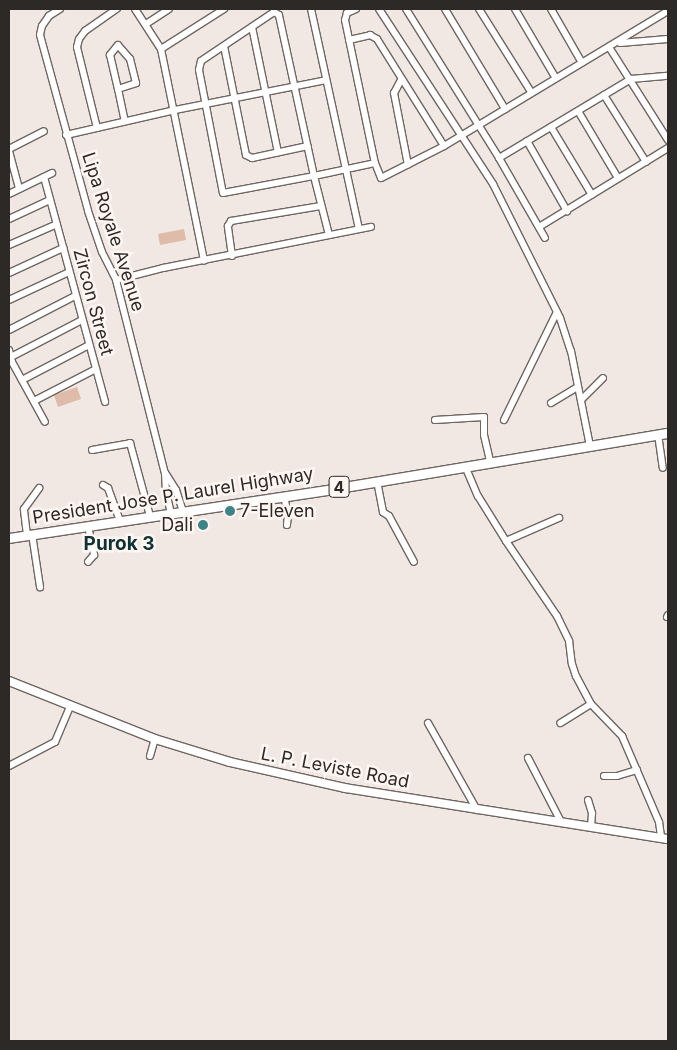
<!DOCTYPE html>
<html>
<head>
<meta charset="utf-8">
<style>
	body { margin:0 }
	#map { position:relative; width:677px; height:1050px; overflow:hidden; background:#f2e8e3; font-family:Inter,sans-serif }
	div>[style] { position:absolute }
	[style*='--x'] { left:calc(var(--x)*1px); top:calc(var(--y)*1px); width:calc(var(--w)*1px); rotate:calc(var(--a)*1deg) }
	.green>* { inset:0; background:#dfbca9 }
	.roads { filter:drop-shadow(1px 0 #6f6662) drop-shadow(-1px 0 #6f6662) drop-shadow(0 1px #6f6662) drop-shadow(0 -1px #6f6662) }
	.minor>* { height:6px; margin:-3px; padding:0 3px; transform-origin:3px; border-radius:3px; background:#fff }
	.major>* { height:8px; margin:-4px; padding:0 4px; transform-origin:4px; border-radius:4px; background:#fff }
	.highway>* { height:9px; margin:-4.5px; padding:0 4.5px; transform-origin:4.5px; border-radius:4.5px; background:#fff }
	.dots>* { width:14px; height:14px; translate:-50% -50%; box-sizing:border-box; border:2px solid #fef6f2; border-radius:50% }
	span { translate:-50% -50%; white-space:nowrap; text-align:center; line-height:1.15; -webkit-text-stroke:5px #fef6f2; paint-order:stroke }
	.shield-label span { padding:1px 4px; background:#fef6f2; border:1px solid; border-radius:4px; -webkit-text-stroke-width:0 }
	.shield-label { font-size:16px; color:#2d2927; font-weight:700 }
	.street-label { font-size:18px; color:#2d2927 }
	.poi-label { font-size:18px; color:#2d2927 }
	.left { translate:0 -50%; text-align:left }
	.right { translate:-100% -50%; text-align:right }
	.neighbourhood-label { font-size:19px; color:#0f3234; font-weight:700 }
	.frame { position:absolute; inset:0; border:10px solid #2d2927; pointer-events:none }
</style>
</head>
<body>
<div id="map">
	<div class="green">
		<i style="clip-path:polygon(184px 229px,186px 240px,160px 245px,158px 234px)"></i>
		<i style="clip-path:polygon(77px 387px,81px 399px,58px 407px,54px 395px)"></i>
	</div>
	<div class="roads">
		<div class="minor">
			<i style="--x:60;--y:9;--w:13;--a:148"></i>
			<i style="--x:49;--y:16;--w:12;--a:125"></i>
			<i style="--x:42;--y:26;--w:9;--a:103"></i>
			<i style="--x:40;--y:35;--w:182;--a:74.7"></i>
			<i style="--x:88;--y:211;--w:43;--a:71.1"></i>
			<i style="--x:102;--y:252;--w:31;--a:63"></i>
			<i style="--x:116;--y:280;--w:199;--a:75.8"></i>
			<i style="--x:165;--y:473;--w:19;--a:87"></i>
			<i style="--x:166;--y:492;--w:22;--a:77"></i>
			<i style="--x:135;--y:9;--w:48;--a:57"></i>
			<i style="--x:161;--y:49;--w:216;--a:78.5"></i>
			<i style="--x:311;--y:9;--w:225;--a:77.7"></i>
			<i style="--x:356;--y:9;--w:10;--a:156"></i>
			<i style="--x:347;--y:13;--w:7;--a:106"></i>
			<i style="--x:345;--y:20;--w:146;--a:78.2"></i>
			<i style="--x:375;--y:163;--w:16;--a:68"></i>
			<i style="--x:381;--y:178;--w:71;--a:-26.9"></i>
			<i style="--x:444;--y:146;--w:262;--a:-31.1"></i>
			<i style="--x:379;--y:9;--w:209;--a:56.9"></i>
			<i style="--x:493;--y:184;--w:150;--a:63.4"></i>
			<i style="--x:560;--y:318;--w:35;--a:72"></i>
			<i style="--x:571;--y:351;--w:97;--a:78.7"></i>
			<i style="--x:406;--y:9;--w:176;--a:58"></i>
			<i style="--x:499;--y:158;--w:92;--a:60.1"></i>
			<i style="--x:445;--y:9;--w:117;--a:59"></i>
			<i style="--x:479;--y:9;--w:98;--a:57.9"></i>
			<i style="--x:515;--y:9;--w:79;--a:59.5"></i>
			<i style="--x:551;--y:9;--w:62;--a:60.1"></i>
			<i style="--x:146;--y:24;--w:27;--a:-33"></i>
			<i style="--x:252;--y:27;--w:128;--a:78.3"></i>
			<i style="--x:349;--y:40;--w:22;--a:-13"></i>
			<i style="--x:370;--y:35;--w:8;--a:30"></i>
			<i style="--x:377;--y:39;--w:126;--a:57.9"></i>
			<i style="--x:620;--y:43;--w:48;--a:-4.8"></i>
			<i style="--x:224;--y:46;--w:111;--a:78.6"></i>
			<i style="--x:246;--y:155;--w:7;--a:27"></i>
			<i style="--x:252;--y:158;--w:57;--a:-12.1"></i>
			<i style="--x:609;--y:47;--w:110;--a:57.6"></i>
			<i style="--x:161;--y:49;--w:75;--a:-32.4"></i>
			<i style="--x:401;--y:80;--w:15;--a:118"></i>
			<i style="--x:394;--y:93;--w:73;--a:79"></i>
			<i style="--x:118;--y:89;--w:19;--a:-18"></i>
			<i style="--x:136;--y:83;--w:25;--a:-104"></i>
			<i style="--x:130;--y:59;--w:18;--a:-131"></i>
			<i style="--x:118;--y:45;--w:13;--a:129"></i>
			<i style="--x:110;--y:55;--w:4;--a:76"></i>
			<i style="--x:111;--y:59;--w:31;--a:77"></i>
			<i style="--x:118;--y:89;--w:33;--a:78"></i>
			<i style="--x:604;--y:95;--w:79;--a:57.9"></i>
			<i style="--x:578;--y:111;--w:78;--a:59.2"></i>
			<i style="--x:551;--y:127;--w:79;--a:58.9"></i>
			<i style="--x:97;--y:128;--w:83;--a:-103.9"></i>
			<i style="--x:77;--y:47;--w:8;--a:-76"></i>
			<i style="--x:79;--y:39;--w:10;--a:-53"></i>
			<i style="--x:85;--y:31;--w:39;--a:-35"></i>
			<i style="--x:66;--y:135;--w:112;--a:-12.9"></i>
			<i style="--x:175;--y:110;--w:154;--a:-11.2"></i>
			<i style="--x:527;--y:141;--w:81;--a:60.3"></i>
			<i style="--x:9;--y:149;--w:39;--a:-27"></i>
			<i style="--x:9;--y:151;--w:39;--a:75"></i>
			<i style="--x:499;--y:158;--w:154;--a:-30.9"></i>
			<i style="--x:631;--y:79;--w:37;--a:-5"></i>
			<i style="--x:44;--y:177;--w:233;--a:74.8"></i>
			<i style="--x:9;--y:194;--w:48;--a:-26"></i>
			<i style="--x:9;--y:219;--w:45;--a:-24.9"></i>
			<i style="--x:539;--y:227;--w:151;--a:-31.5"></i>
			<i style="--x:329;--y:235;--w:61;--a:-104.3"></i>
			<i style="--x:314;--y:176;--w:165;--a:-102.3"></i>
			<i style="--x:279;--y:15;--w:6;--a:-149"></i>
			<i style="--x:274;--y:12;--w:88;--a:146.1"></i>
			<i style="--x:201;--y:61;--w:9;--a:103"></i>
			<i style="--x:199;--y:70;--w:125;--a:79"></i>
			<i style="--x:223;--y:193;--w:93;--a:-10.6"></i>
			<i style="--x:314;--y:176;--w:62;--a:-12"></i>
			<i style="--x:9;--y:245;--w:52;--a:-23.6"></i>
			<i style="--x:232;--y:256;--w:30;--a:-98"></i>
			<i style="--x:228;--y:226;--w:6;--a:-59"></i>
			<i style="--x:231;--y:221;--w:91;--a:-9.5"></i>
			<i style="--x:9;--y:273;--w:60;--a:-24.8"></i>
			<i style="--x:116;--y:280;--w:49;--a:-14.3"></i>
			<i style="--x:163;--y:268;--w:212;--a:-11.2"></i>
			<i style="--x:9;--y:300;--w:66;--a:-25"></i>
			<i style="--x:9;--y:330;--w:74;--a:-27.3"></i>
			<i style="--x:9;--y:350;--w:12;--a:76"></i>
			<i style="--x:12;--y:362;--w:68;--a:61.2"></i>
			<i style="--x:9;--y:358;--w:82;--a:-27.5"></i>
			<i style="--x:22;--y:380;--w:76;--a:-27.6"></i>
			<i style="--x:581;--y:400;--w:31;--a:-45"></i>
			<i style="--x:34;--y:401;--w:70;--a:-27.3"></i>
			<i style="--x:551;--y:403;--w:31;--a:-31"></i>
			<i style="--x:435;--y:420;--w:49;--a:-3.5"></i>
			<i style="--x:484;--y:417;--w:18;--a:90"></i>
			<i style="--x:484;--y:435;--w:28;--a:77"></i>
			<i style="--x:504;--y:420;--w:120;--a:-63.9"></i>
			<i style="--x:658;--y:434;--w:34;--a:82"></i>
			<i style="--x:92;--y:450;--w:39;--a:-10"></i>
			<i style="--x:130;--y:443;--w:76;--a:74.7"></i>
			<i style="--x:465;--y:466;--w:33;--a:67"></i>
			<i style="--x:478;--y:496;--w:53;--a:58.1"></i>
			<i style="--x:506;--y:541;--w:58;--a:-23.5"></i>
			<i style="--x:166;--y:474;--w:19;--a:58"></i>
			<i style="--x:176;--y:490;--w:22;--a:72"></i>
			<i style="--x:377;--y:481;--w:32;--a:79"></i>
			<i style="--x:383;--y:512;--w:7;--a:34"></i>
			<i style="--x:389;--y:516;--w:52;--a:61.5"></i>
			<i style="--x:103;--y:485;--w:6;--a:31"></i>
			<i style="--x:108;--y:488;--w:35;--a:70"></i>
			<i style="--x:284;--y:496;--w:19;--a:78"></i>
			<i style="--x:288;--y:515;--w:10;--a:96"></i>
			<i style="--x:88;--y:526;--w:30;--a:78"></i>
			<i style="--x:94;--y:555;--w:9;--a:131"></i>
			<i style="--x:32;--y:534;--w:54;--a:81.4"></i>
			<i style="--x:27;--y:535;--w:26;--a:-97"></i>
			<i style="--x:24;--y:509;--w:26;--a:-54"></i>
			<i style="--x:506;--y:541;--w:91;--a:55.8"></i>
			<i style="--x:557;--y:616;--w:28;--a:64"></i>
			<i style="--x:569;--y:641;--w:23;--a:83"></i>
			<i style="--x:572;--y:664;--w:13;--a:72"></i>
			<i style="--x:576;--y:676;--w:32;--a:62"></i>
			<i style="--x:591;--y:704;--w:36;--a:148"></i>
			<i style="--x:667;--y:617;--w:2;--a:-63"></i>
			<i style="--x:591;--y:704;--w:45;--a:45.9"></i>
			<i style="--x:622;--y:736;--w:94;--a:66.7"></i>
			<i style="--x:659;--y:822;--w:15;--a:82"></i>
			<i style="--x:428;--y:723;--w:100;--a:60.6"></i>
			<i style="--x:150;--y:756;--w:18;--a:-74"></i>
			<i style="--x:528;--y:758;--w:72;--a:62.7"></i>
			<i style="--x:9;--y:766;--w:52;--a:-27.6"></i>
			<i style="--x:55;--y:742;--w:39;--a:-67"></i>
			<i style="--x:604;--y:776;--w:13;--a:0"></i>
			<i style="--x:617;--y:776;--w:21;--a:-17"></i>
			<i style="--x:588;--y:800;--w:14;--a:73"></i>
			<i style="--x:592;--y:813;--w:13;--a:94"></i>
		</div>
		<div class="major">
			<i style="--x:9;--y:681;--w:157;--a:21.7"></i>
			<i style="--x:155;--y:739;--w:78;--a:17"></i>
			<i style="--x:230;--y:762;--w:118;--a:12.7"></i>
			<i style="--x:345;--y:788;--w:327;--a:9"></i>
		</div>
		<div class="highway">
			<i style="--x:9;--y:538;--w:327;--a:-8.6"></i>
			<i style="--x:332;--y:489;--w:341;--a:-9.5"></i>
		</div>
	</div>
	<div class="dots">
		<i style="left:230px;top:511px;background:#3c8488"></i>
		<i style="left:203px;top:525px;background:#3c8488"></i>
	</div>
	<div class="shield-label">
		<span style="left:339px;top:487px">4</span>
	</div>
	<div class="street-label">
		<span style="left:113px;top:232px;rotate:72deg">Lipa Royale Avenue</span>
		<span style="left:93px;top:302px;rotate:75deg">Zircon Street</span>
		<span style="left:173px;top:496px;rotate:-9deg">President Jose P. Laurel Highway</span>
		<span style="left:335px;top:768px;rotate:11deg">L. P. Leviste Road</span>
	</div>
	<div class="poi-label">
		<span class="left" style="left:240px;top:511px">7-Eleven</span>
		<span class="right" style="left:193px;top:525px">Dali</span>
	</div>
	<div class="neighbourhood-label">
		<span style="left:119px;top:544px">Purok 3</span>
	</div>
	<div class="frame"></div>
</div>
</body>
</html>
